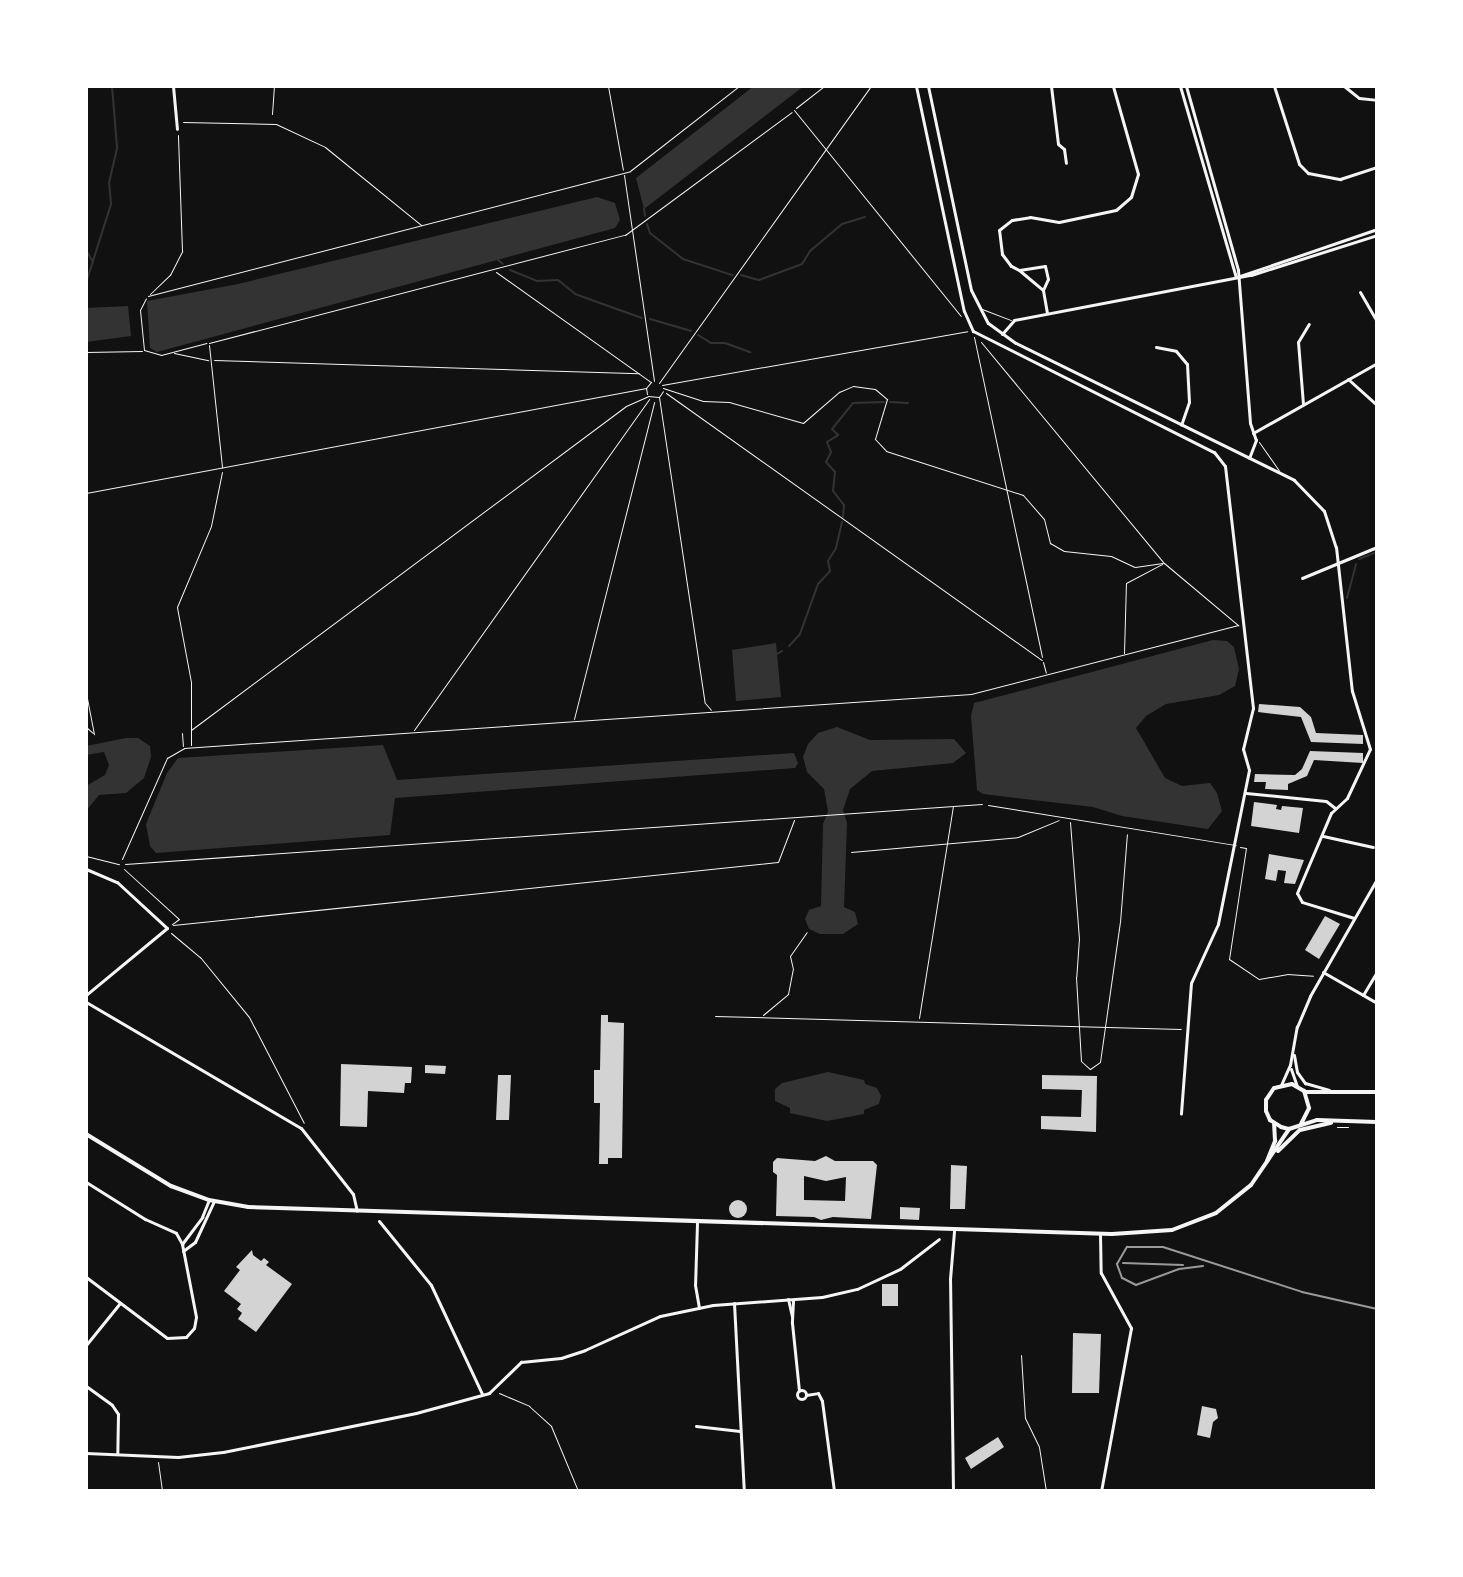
<!DOCTYPE html>
<html>
<head>
<meta charset="utf-8">
<style>
	body { margin:0 }
	#map { position:relative; width:1463px; height:1577px; overflow:hidden; background:#111; font-family:Barlow,sans-serif }
	div>[style] { position:absolute }
	[style*='--x'] { left:calc(var(--x)*1px); top:calc(var(--y)*1px); width:calc(var(--w)*1px); rotate:calc(var(--a)*1deg) }
	.water>* { inset:0; background:#333 }
	.stream>* { height:2px; margin:-1px; padding:0 1px; transform-origin:1px; border-radius:1px; background:#333 }
	.building>* { inset:0; background:#d3d3d3 }
	.round { border-radius:50% }
	.path>* { height:1px; margin:-0.5px; padding:0 0.5px; transform-origin:0.5px; border-radius:0.5px; background:#f5f5f5 }
	.service>* { height:1px; margin:-0.5px; padding:0 0.5px; transform-origin:0.5px; border-radius:0.5px; background:#f5f5f5 }
	.minor>* { height:3px; margin:-1.5px; padding:0 1.5px; transform-origin:1.5px; border-radius:1.5px; background:#f5f5f5 }
	.minor>.ring { margin:-1.5px; padding:0; box-sizing:content-box; background:none; border:3px solid #f5f5f5; border-radius:50% }
	.tertiary>* { height:3px; margin:-1.5px; padding:0 1.5px; transform-origin:1.5px; border-radius:1.5px; background:#f5f5f5 }
	.primary>* { height:4px; margin:-2px; padding:0 2px; transform-origin:2px; border-radius:2px; background:#f5f5f5 }
	.tram>* { height:2px; margin:-1px; padding:0 1px; transform-origin:1px; border-radius:1px; background:#9a9a9a }
	span { translate:-50% -50%; white-space:nowrap; text-align:center; line-height:1.15; -webkit-text-stroke:7px #fff; paint-order:stroke }
	.frame { position:absolute; inset:0; border:88px solid #fff; pointer-events:none }
</style>
</head>
<body>
<div id="map">
	<div class="water">
		<i style="clip-path:polygon(754px 86px,804px 86px,644px 209px,636px 178px)"></i>
		<i style="clip-path:polygon(597px 197px,615px 203px,620px 220px,615px 228px,157px 352px,150px 348px,147px 301px,238px 284px)"></i>
		<i style="clip-path:polygon(128px 306px,131px 336px,86px 342px,86px 308px)"></i>
		<i style="clip-path:polygon(1213px 640px,1227px 641px,1234px 647px,1239px 669px,1235px 686px,1219px 695px,1166px 704px,1146px 716px,1136px 728px,1165px 778px,1182px 786px,1210px 783px,1217px 793px,1222px 811px,1208px 829px,1122px 816px,1093px 807px,983px 794px,977px 790px,971px 716px,974px 703px)"></i>
		<i style="clip-path:polygon(776px 643px,781px 697px,736px 701px,732px 650px)"></i>
		<i style="clip-path:polygon(837px 727px,870px 740px,954px 739px,966px 753px,953px 763px,872px 771px,850px 789px,843px 810px,847px 823px,844px 907px,855px 912px,858px 924px,843px 934px,820px 934px,809px 929px,805px 919px,809px 910px,821px 906px,823px 824px,828px 811px,824px 789px,807px 772px,803px 757px,808px 744px,818px 733px)"></i>
		<i style="clip-path:polygon(126px 738px,138px 738px,150px 746px,151px 757px,144px 778px,126px 793px,99px 795px,86px 811px,86px 786px,105px 775px,109px 765px,104px 752px,86px 755px,86px 746px)"></i>
		<i style="clip-path:polygon(383px 745px,397px 780px,794px 753px,798px 763px,795px 768px,395px 798px,390px 835px,156px 853px,150px 846px,146px 824px,167px 773px,178px 758px)"></i>
		<i style="clip-path:polygon(828px 1072px,864px 1080px,865px 1084px,877px 1088px,881px 1096px,879px 1104px,864px 1110px,864px 1114px,827px 1121px,790px 1113px,790px 1108px,775px 1101px,775px 1089px,782px 1083px)"></i>
	</div>
	<div class="stream">
		<i style="--x:644;--y:209;--w:7;--a:82"></i>
		<i style="--x:647;--y:224;--w:9;--a:72"></i>
		<i style="--x:650;--y:233;--w:42;--a:38.2"></i>
		<i style="--x:683;--y:259;--w:52;--a:18.1"></i>
		<i style="--x:86;--y:250;--w:14;--a:60"></i>
		<i style="--x:498;--y:260;--w:6;--a:39"></i>
		<i style="--x:510;--y:270;--w:29;--a:22"></i>
		<i style="--x:537;--y:281;--w:21;--a:-3"></i>
		<i style="--x:558;--y:280;--w:22;--a:39"></i>
		<i style="--x:575;--y:294;--w:71;--a:19.7"></i>
		<i style="--x:741;--y:275;--w:19;--a:16"></i>
		<i style="--x:759;--y:280;--w:46;--a:-20.4"></i>
		<i style="--x:802;--y:264;--w:15;--a:-58"></i>
		<i style="--x:810;--y:251;--w:42;--a:-40.2"></i>
		<i style="--x:842;--y:224;--w:24;--a:-17"></i>
		<i style="--x:86;--y:283;--w:83;--a:-72.4"></i>
		<i style="--x:111;--y:204;--w:21;--a:-95"></i>
		<i style="--x:109;--y:183;--w:37;--a:-77"></i>
		<i style="--x:117;--y:147;--w:61;--a:-94.7"></i>
		<i style="--x:650;--y:319;--w:43;--a:16.3"></i>
		<i style="--x:698;--y:335;--w:15;--a:32"></i>
		<i style="--x:711;--y:343;--w:14;--a:0"></i>
		<i style="--x:725;--y:343;--w:27;--a:20"></i>
		<i style="--x:890;--y:402;--w:18;--a:3"></i>
		<i style="--x:843;--y:517;--w:12;--a:-85"></i>
		<i style="--x:844;--y:505;--w:18;--a:-128"></i>
		<i style="--x:833;--y:491;--w:19;--a:-84"></i>
		<i style="--x:835;--y:472;--w:13;--a:-132"></i>
		<i style="--x:826;--y:462;--w:11;--a:-63"></i>
		<i style="--x:831;--y:452;--w:11;--a:-112"></i>
		<i style="--x:827;--y:442;--w:13;--a:-32"></i>
		<i style="--x:838;--y:435;--w:8;--a:-135"></i>
		<i style="--x:832;--y:429;--w:33;--a:-51"></i>
		<i style="--x:853;--y:403;--w:31;--a:-2"></i>
		<i style="--x:1359;--y:559;--w:19;--a:-21"></i>
		<i style="--x:1347;--y:598;--w:35;--a:-75"></i>
		<i style="--x:789;--y:646;--w:16;--a:-47"></i>
		<i style="--x:800;--y:634;--w:53;--a:-70.2"></i>
		<i style="--x:818;--y:584;--w:18;--a:-47"></i>
		<i style="--x:830;--y:571;--w:10;--a:-101"></i>
		<i style="--x:828;--y:561;--w:15;--a:-58"></i>
		<i style="--x:836;--y:548;--w:27;--a:-77"></i>
		<i style="--x:777;--y:654;--w:6;--a:-31"></i>
	</div>
	<div class="building">
		<i style="clip-path:polygon(1259px 704px,1300px 707px,1311px 717px,1316px 733px,1363px 735px,1363px 744px,1311px 742px,1301px 717px,1258px 712px)"></i>
		<i style="clip-path:polygon(1310px 751px,1363px 753px,1363px 763px,1314px 760px,1307px 776px,1288px 784px,1288px 790px,1265px 789px,1266px 782px,1254px 782px,1255px 774px,1295px 775px,1302px 769px)"></i>
		<i style="clip-path:polygon(1254px 802px,1277px 805px,1276px 809px,1281px 810px,1282px 806px,1303px 808px,1299px 833px,1251px 826px)"></i>
		<i style="clip-path:polygon(1269px 854px,1304px 860px,1295px 884px,1284px 883px,1286px 871px,1278px 870px,1276px 881px,1265px 879px)"></i>
		<i style="clip-path:polygon(1325px 916px,1340px 924px,1319px 959px,1305px 950px)"></i>
		<i style="clip-path:polygon(601px 1015px,608px 1015px,608px 1022px,624px 1023px,622px 1158px,608px 1158px,608px 1164px,599px 1164px,600px 1103px,594px 1103px,594px 1070px,600px 1070px)"></i>
		<i style="clip-path:polygon(341px 1064px,412px 1067px,411px 1083px,405px 1083px,404px 1093px,368px 1091px,367px 1127px,340px 1126px)"></i>
		<i style="clip-path:polygon(425px 1065px,446px 1066px,445px 1074px,425px 1073px)"></i>
		<i style="clip-path:polygon(498px 1075px,511px 1075px,509px 1120px,496px 1120px)"></i>
		<i style="clip-path:polygon(1042px 1075px,1097px 1076px,1096px 1132px,1041px 1129px,1041px 1116px,1081px 1117px,1082px 1090px,1042px 1089px)"></i>
		<i style="clip-path:polygon(evenodd,826px 1156px,835px 1161px,873px 1161px,877px 1165px,871px 1219px,833px 1217px,821px 1220px,814px 1217px,776px 1216px,777px 1175px,773px 1172px,773px 1162px,777px 1158px,815px 1161px,826px 1156px,804px 1176px,826px 1181px,846px 1177px,845px 1201px,804px 1200px,804px 1176px)"></i>
		<i style="clip-path:polygon(951px 1165px,967px 1166px,965px 1209px,950px 1209px)"></i>
		<i class="round" style="left:729px;top:1200px;width:18px;height:18px"></i>
		<i style="clip-path:polygon(900px 1207px,920px 1208px,919px 1220px,900px 1219px)"></i>
		<i style="clip-path:polygon(252px 1250px,253px 1255px,261px 1261px,264px 1258px,269px 1262px,266px 1265px,292px 1284px,256px 1332px,238px 1319px,242px 1313px,237px 1309px,241px 1304px,224px 1291px,240px 1270px,236px 1267px)"></i>
		<i style="clip-path:polygon(882px 1284px,898px 1284px,898px 1306px,882px 1306px)"></i>
		<i style="clip-path:polygon(1073px 1333px,1101px 1334px,1099px 1393px,1072px 1393px)"></i>
		<i style="clip-path:polygon(1202px 1406px,1216px 1409px,1218px 1418px,1213px 1422px,1210px 1438px,1197px 1435px)"></i>
		<i style="clip-path:polygon(998px 1437px,1004px 1447px,971px 1469px,965px 1458px)"></i>
	</div>
	<div class="path">
		<i style="--x:608;--y:86;--w:85;--a:79.9"></i>
		<i style="--x:796;--y:108;--w:36;--a:-38"></i>
		<i style="--x:794;--y:110;--w:265;--a:51"></i>
		<i style="--x:272;--y:114;--w:28;--a:-86"></i>
		<i style="--x:183;--y:122;--w:93;--a:1.2"></i>
		<i style="--x:276;--y:124;--w:54;--a:25.1"></i>
		<i style="--x:325;--y:147;--w:124;--a:39.1"></i>
		<i style="--x:624;--y:175;--w:208;--a:81.7"></i>
		<i style="--x:496;--y:272;--w:190;--a:35.4"></i>
		<i style="--x:150;--y:294;--w:28;--a:-44"></i>
		<i style="--x:170;--y:275;--w:27;--a:-63"></i>
		<i style="--x:182;--y:251;--w:116;--a:-92"></i>
		<i style="--x:148;--y:296;--w:498;--a:-14.5"></i>
		<i style="--x:630;--y:171;--w:138;--a:-37.9"></i>
		<i style="--x:974;--y:337;--w:327;--a:78"></i>
		<i style="--x:981;--y:342;--w:287;--a:50.4"></i>
		<i style="--x:1164;--y:563;--w:97;--a:40"></i>
		<i style="--x:209;--y:343;--w:430;--a:-14.6"></i>
		<i style="--x:625;--y:235;--w:207;--a:-36.4"></i>
		<i style="--x:209;--y:345;--w:123;--a:83.9"></i>
		<i style="--x:144;--y:350;--w:18;--a:16"></i>
		<i style="--x:161;--y:355;--w:47;--a:-14.9"></i>
		<i style="--x:144;--y:350;--w:40;--a:-95.7"></i>
		<i style="--x:140;--y:310;--w:13;--a:-63"></i>
		<i style="--x:86;--y:352;--w:56;--a:-1"></i>
		<i style="--x:174;--y:353;--w:35;--a:12"></i>
		<i style="--x:214;--y:360;--w:425;--a:1.8"></i>
		<i style="--x:659;--y:383;--w:365;--a:-54.5"></i>
		<i style="--x:662;--y:385;--w:310;--a:-10"></i>
		<i style="--x:663;--y:388;--w:42;--a:18"></i>
		<i style="--x:703;--y:401;--w:26;--a:2"></i>
		<i style="--x:729;--y:402;--w:77;--a:15.8"></i>
		<i style="--x:803;--y:423;--w:48;--a:-40.7"></i>
		<i style="--x:839;--y:392;--w:15;--a:-23"></i>
		<i style="--x:853;--y:386;--w:22;--a:8"></i>
		<i style="--x:875;--y:389;--w:16;--a:40"></i>
		<i style="--x:887;--y:399;--w:42;--a:106.7"></i>
		<i style="--x:875;--y:439;--w:16;--a:47"></i>
		<i style="--x:886;--y:451;--w:144;--a:17.8"></i>
		<i style="--x:1023;--y:495;--w:32;--a:49"></i>
		<i style="--x:1044;--y:519;--w:25;--a:76"></i>
		<i style="--x:1050;--y:543;--w:16;--a:30"></i>
		<i style="--x:1064;--y:551;--w:47;--a:6.1"></i>
		<i style="--x:1111;--y:556;--w:26;--a:25"></i>
		<i style="--x:1135;--y:567;--w:28;--a:-8"></i>
		<i style="--x:666;--y:393;--w:461;--a:35.4"></i>
		<i style="--x:647;--y:394;--w:6;--a:-99"></i>
		<i style="--x:646;--y:388;--w:8;--a:-50"></i>
		<i style="--x:659;--y:397;--w:309;--a:81.5"></i>
		<i style="--x:705;--y:703;--w:9;--a:49"></i>
		<i style="--x:86;--y:493;--w:570;--a:-10.62"></i>
		<i style="--x:1124;--y:653;--w:70;--a:-88.4"></i>
		<i style="--x:1126;--y:583;--w:41;--a:-27.8"></i>
		<i style="--x:1043;--y:662;--w:11;--a:75"></i>
		<i style="--x:86;--y:693;--w:42;--a:79"></i>
		<i style="--x:574;--y:719;--w:327;--a:-75.8"></i>
		<i style="--x:86;--y:727;--w:9;--a:41"></i>
		<i style="--x:191;--y:730;--w:542;--a:-36.68"></i>
		<i style="--x:626;--y:406;--w:24;--a:-24"></i>
		<i style="--x:648;--y:396;--w:11;--a:5"></i>
		<i style="--x:659;--y:397;--w:7;--a:-56"></i>
		<i style="--x:414;--y:730;--w:406;--a:-54.6"></i>
		<i style="--x:182;--y:733;--w:13;--a:86"></i>
		<i style="--x:191;--y:745;--w:63;--a:-90"></i>
		<i style="--x:191;--y:682;--w:76;--a:-100.6"></i>
		<i style="--x:177;--y:607;--w:88;--a:-67.2"></i>
		<i style="--x:211;--y:526;--w:55;--a:-78.5"></i>
		<i style="--x:1070;--y:822;--w:116;--a:85.6"></i>
		<i style="--x:1079;--y:938;--w:39;--a:94"></i>
		<i style="--x:1076;--y:977;--w:84;--a:86.6"></i>
		<i style="--x:1081;--y:1061;--w:12;--a:42"></i>
		<i style="--x:1090;--y:1069;--w:12;--a:-35"></i>
		<i style="--x:1100;--y:1062;--w:141;--a:-81.9"></i>
		<i style="--x:1120;--y:922;--w:88;--a:-85.5"></i>
		<i style="--x:1240;--y:847;--w:6;--a:9"></i>
		<i style="--x:1246;--y:848;--w:112;--a:98.7"></i>
		<i style="--x:1229;--y:959;--w:36;--a:34"></i>
		<i style="--x:1259;--y:979;--w:28;--a:-10"></i>
		<i style="--x:1287;--y:974;--w:26;--a:4"></i>
		<i style="--x:851;--y:852;--w:168;--a:-5.1"></i>
		<i style="--x:1018;--y:837;--w:44;--a:-22.5"></i>
		<i style="--x:122;--y:859;--w:111;--a:-66"></i>
		<i style="--x:167;--y:758;--w:20;--a:-30"></i>
		<i style="--x:184;--y:748;--w:789;--a:-3.93"></i>
		<i style="--x:971;--y:694;--w:276;--a:-14.5"></i>
		<i style="--x:125;--y:864;--w:859;--a:-4"></i>
		<i style="--x:124;--y:869;--w:74;--a:42.3"></i>
		<i style="--x:179;--y:919;--w:9;--a:144"></i>
		<i style="--x:173;--y:925;--w:608;--a:-5.94"></i>
		<i style="--x:778;--y:862;--w:45;--a:-69.1"></i>
		<i style="--x:171;--y:933;--w:38;--a:40"></i>
		<i style="--x:200;--y:957;--w:77;--a:50.8"></i>
		<i style="--x:249;--y:1017;--w:119;--a:62.6"></i>
		<i style="--x:763;--y:1015;--w:33;--a:-40"></i>
		<i style="--x:788;--y:994;--w:25;--a:-79"></i>
		<i style="--x:793;--y:969;--w:13;--a:-103"></i>
		<i style="--x:790;--y:956;--w:29;--a:-55"></i>
		<i style="--x:715;--y:1016;--w:466;--a:1.6"></i>
		<i style="--x:919;--y:1018;--w:215;--a:-80.9"></i>
		<i style="--x:1337;--y:1127;--w:11;--a:0"></i>
		<i style="--x:1021;--y:1355;--w:63;--a:86.4"></i>
		<i style="--x:1025;--y:1418;--w:32;--a:64"></i>
		<i style="--x:1039;--y:1447;--w:45;--a:81"></i>
		<i style="--x:499;--y:1393;--w:33;--a:23"></i>
		<i style="--x:529;--y:1406;--w:30;--a:42"></i>
		<i style="--x:551;--y:1426;--w:70;--a:67.4"></i>
		<i style="--x:158;--y:1462;--w:29;--a:82"></i>
	</div>
	<div class="service">
		<i style="--x:982;--y:309;--w:31;--a:21"></i>
		<i style="--x:1259;--y:442;--w:35;--a:55"></i>
		<i style="--x:988;--y:805;--w:251;--a:9.2"></i>
		<i style="--x:86;--y:856;--w:34;--a:14"></i>
	</div>
	<div class="minor">
		<i style="--x:173;--y:86;--w:43;--a:84.7"></i>
		<i style="--x:916;--y:86;--w:230;--a:78"></i>
		<i style="--x:964;--y:311;--w:22;--a:66"></i>
		<i style="--x:973;--y:331;--w:270;--a:26.7"></i>
		<i style="--x:1214;--y:452;--w:18;--a:52"></i>
		<i style="--x:1225;--y:466;--w:244;--a:83.4"></i>
		<i style="--x:1253;--y:708;--w:42;--a:103.7"></i>
		<i style="--x:1243;--y:749;--w:22;--a:74"></i>
		<i style="--x:1249;--y:770;--w:157;--a:101.4"></i>
		<i style="--x:1218;--y:924;--w:65;--a:114.6"></i>
		<i style="--x:1191;--y:983;--w:131;--a:94.4"></i>
		<i style="--x:1051;--y:86;--w:58;--a:83.1"></i>
		<i style="--x:1058;--y:144;--w:8;--a:40"></i>
		<i style="--x:1064;--y:149;--w:14;--a:82"></i>
		<i style="--x:1180;--y:86;--w:199;--a:73.7"></i>
		<i style="--x:1186;--y:86;--w:191;--a:74.2"></i>
		<i style="--x:1238;--y:270;--w:153;--a:85.5"></i>
		<i style="--x:1250;--y:423;--w:18;--a:71"></i>
		<i style="--x:1256;--y:440;--w:19;--a:111"></i>
		<i style="--x:1274;--y:86;--w:82;--a:72.2"></i>
		<i style="--x:1299;--y:164;--w:13;--a:45"></i>
		<i style="--x:1308;--y:173;--w:33;--a:11"></i>
		<i style="--x:1340;--y:179;--w:39;--a:-18"></i>
		<i style="--x:1344;--y:86;--w:19;--a:39"></i>
		<i style="--x:1359;--y:98;--w:18;--a:6"></i>
		<i style="--x:1019;--y:270;--w:31;--a:40"></i>
		<i style="--x:1240;--y:276;--w:145;--a:-18.9"></i>
		<i style="--x:1360;--y:292;--w:34;--a:60"></i>
		<i style="--x:1047;--y:313;--w:23;--a:-100"></i>
		<i style="--x:1043;--y:290;--w:12;--a:-66"></i>
		<i style="--x:1048;--y:279;--w:13;--a:-103"></i>
		<i style="--x:1045;--y:266;--w:26;--a:171"></i>
		<i style="--x:1019;--y:270;--w:9;--a:-153"></i>
		<i style="--x:1011;--y:266;--w:15;--a:-127"></i>
		<i style="--x:1002;--y:254;--w:24;--a:-97"></i>
		<i style="--x:999;--y:230;--w:16;--a:-38"></i>
		<i style="--x:1012;--y:220;--w:18;--a:-9"></i>
		<i style="--x:1030;--y:217;--w:29;--a:10"></i>
		<i style="--x:1059;--y:222;--w:58;--a:-11.9"></i>
		<i style="--x:1116;--y:210;--w:20;--a:-41"></i>
		<i style="--x:1131;--y:197;--w:24;--a:-73"></i>
		<i style="--x:1138;--y:174;--w:91;--a:-105.9"></i>
		<i style="--x:1002;--y:334;--w:18;--a:-49"></i>
		<i style="--x:1014;--y:320;--w:241;--a:-10.8"></i>
		<i style="--x:1251;--y:275;--w:132;--a:-17.6"></i>
		<i style="--x:1156;--y:347;--w:20;--a:11"></i>
		<i style="--x:1176;--y:351;--w:17;--a:50"></i>
		<i style="--x:1187;--y:364;--w:38;--a:87"></i>
		<i style="--x:1189;--y:402;--w:24;--a:109"></i>
		<i style="--x:1348;--y:379;--w:39;--a:42"></i>
		<i style="--x:1303;--y:404;--w:62;--a:-94.6"></i>
		<i style="--x:1298;--y:342;--w:21;--a:-59"></i>
		<i style="--x:1253;--y:433;--w:142;--a:-29.4"></i>
		<i style="--x:1302;--y:578;--w:81;--a:-22.5"></i>
		<i style="--x:1246;--y:793;--w:80;--a:5.7"></i>
		<i style="--x:1326;--y:801;--w:11;--a:38"></i>
		<i style="--x:86;--y:869;--w:34;--a:23"></i>
		<i style="--x:117;--y:882;--w:68;--a:42.6"></i>
		<i style="--x:167;--y:928;--w:105;--a:140.4"></i>
		<i style="--x:1323;--y:972;--w:62;--a:29.9"></i>
		<i style="--x:1363;--y:995;--w:27;--a:-59"></i>
		<i style="--x:86;--y:1002;--w:249;--a:30.4"></i>
		<i style="--x:301;--y:1128;--w:84;--a:51.8"></i>
		<i style="--x:353;--y:1194;--w:17;--a:77"></i>
		<i style="--x:86;--y:1182;--w:70;--a:32.1"></i>
		<i style="--x:145;--y:1219;--w:34;--a:24"></i>
		<i style="--x:176;--y:1233;--w:13;--a:61"></i>
		<i style="--x:182;--y:1244;--w:74;--a:79.1"></i>
		<i style="--x:196;--y:1317;--w:11;--a:100"></i>
		<i style="--x:194;--y:1328;--w:12;--a:132"></i>
		<i style="--x:186;--y:1337;--w:19;--a:177"></i>
		<i style="--x:167;--y:1338;--w:101;--a:-143"></i>
		<i style="--x:379;--y:1221;--w:82;--a:50.9"></i>
		<i style="--x:431;--y:1285;--w:120;--a:64.9"></i>
		<i style="--x:697;--y:1223;--w:62;--a:91.8"></i>
		<i style="--x:695;--y:1285;--w:23;--a:80"></i>
		<i style="--x:1100;--y:1234;--w:39;--a:89"></i>
		<i style="--x:1101;--y:1273;--w:63;--a:61.4"></i>
		<i style="--x:1131;--y:1328;--w:166;--a:100.4"></i>
		<i style="--x:182;--y:1244;--w:34;--a:-53"></i>
		<i style="--x:202;--y:1217;--w:18;--a:-68"></i>
		<i style="--x:183;--y:1251;--w:15;--a:-37"></i>
		<i style="--x:195;--y:1242;--w:45;--a:-65.1"></i>
		<i style="--x:788;--y:1299;--w:18;--a:77"></i>
		<i style="--x:793;--y:1301;--w:22;--a:93"></i>
		<i style="--x:792;--y:1323;--w:68;--a:84.1"></i>
		<i style="--x:734;--y:1303;--w:188;--a:87"></i>
		<i style="--x:86;--y:1345;--w:54;--a:-51"></i>
		<i style="--x:86;--y:1386;--w:32;--a:36"></i>
		<i style="--x:112;--y:1405;--w:11;--a:56"></i>
		<i style="--x:118;--y:1414;--w:39;--a:91"></i>
		<i class="ring" style="left:797.5px;top:1390.5px;width:6px;height:6px"></i>
		<i style="--x:806;--y:1395;--w:12;--a:-9"></i>
		<i style="--x:818;--y:1393;--w:9;--a:63"></i>
		<i style="--x:822;--y:1401;--w:91;--a:82.4"></i>
		<i style="--x:696;--y:1426;--w:44;--a:6.5"></i>
		<i style="--x:86;--y:1453;--w:92;--a:2.5"></i>
		<i style="--x:178;--y:1457;--w:45;--a:-6.3"></i>
		<i style="--x:223;--y:1452;--w:197;--a:-11.4"></i>
		<i style="--x:416;--y:1413;--w:76;--a:-15.3"></i>
		<i style="--x:489;--y:1393;--w:45;--a:-44.1"></i>
		<i style="--x:521;--y:1362;--w:40;--a:-5.7"></i>
		<i style="--x:561;--y:1358;--w:25;--a:-18"></i>
		<i style="--x:585;--y:1350;--w:82;--a:-24.4"></i>
		<i style="--x:660;--y:1316;--w:54;--a:-11.7"></i>
		<i style="--x:713;--y:1305;--w:109;--a:-4.2"></i>
		<i style="--x:822;--y:1297;--w:36;--a:-13"></i>
		<i style="--x:857;--y:1289;--w:47;--a:-24.9"></i>
		<i style="--x:900;--y:1269;--w:49;--a:-37.6"></i>
	</div>
	<div class="tertiary">
		<i style="--x:928;--y:86;--w:208;--a:78.1"></i>
		<i style="--x:971;--y:290;--w:37;--a:63"></i>
		<i style="--x:988;--y:323;--w:34;--a:36"></i>
		<i style="--x:1016;--y:343;--w:310;--a:26.2"></i>
		<i style="--x:1294;--y:480;--w:43;--a:45.9"></i>
		<i style="--x:1324;--y:511;--w:38;--a:72"></i>
		<i style="--x:1336;--y:547;--w:145;--a:83.7"></i>
		<i style="--x:1352;--y:691;--w:61;--a:72.8"></i>
		<i style="--x:1323;--y:836;--w:51;--a:12.4"></i>
		<i style="--x:1354;--y:918;--w:54;--a:-162.9"></i>
		<i style="--x:1302;--y:902;--w:10;--a:-119"></i>
		<i style="--x:1297;--y:893;--w:87;--a:-67"></i>
		<i style="--x:1331;--y:813;--w:22;--a:-43"></i>
		<i style="--x:1347;--y:798;--w:54;--a:-64.9"></i>
		<i style="--x:1294;--y:1055;--w:17;--a:80"></i>
		<i style="--x:1297;--y:1072;--w:14;--a:54"></i>
		<i style="--x:1305;--y:1083;--w:25;--a:16"></i>
		<i style="--x:1291;--y:1069;--w:18;--a:71"></i>
		<i style="--x:1281;--y:1085;--w:22;--a:-66"></i>
		<i style="--x:1290;--y:1065;--w:39;--a:-80"></i>
		<i style="--x:1297;--y:1027;--w:34;--a:-67"></i>
		<i style="--x:1310;--y:996;--w:135;--a:-60.2"></i>
		<i style="--x:953;--y:1491;--w:212;--a:-90.8"></i>
		<i style="--x:950;--y:1279;--w:48;--a:-85.2"></i>
	</div>
	<div class="primary">
		<i style="--x:1306;--y:1092;--w:71;--a:0"></i>
		<i style="--x:1301;--y:1124;--w:18;--a:-63"></i>
		<i style="--x:1309;--y:1108;--w:18;--a:-106"></i>
		<i style="--x:1304;--y:1091;--w:14;--a:-150"></i>
		<i style="--x:1292;--y:1084;--w:18;--a:167"></i>
		<i style="--x:1274;--y:1088;--w:14;--a:124"></i>
		<i style="--x:1266;--y:1100;--w:11;--a:90"></i>
		<i style="--x:1266;--y:1111;--w:10;--a:66"></i>
		<i style="--x:1270;--y:1120;--w:13;--a:32"></i>
		<i style="--x:1281;--y:1127;--w:8;--a:14"></i>
		<i style="--x:1289;--y:1129;--w:29;--a:-18"></i>
		<i style="--x:1317;--y:1120;--w:60;--a:1.9"></i>
		<i style="--x:86;--y:1134;--w:100;--a:31.5"></i>
		<i style="--x:171;--y:1186;--w:40;--a:20.2"></i>
		<i style="--x:209;--y:1200;--w:40;--a:10"></i>
		<i style="--x:248;--y:1207;--w:864;--a:1.79"></i>
		<i style="--x:1112;--y:1234;--w:60;--a:-3.8"></i>
		<i style="--x:1172;--y:1230;--w:47;--a:-21.1"></i>
		<i style="--x:1216;--y:1213;--w:45;--a:-38.7"></i>
		<i style="--x:1251;--y:1185;--w:68;--a:-55.8"></i>
		<i style="--x:1278;--y:1151;--w:30;--a:-44"></i>
		<i style="--x:1300;--y:1130;--w:32;--a:-13"></i>
		<i style="--x:1267;--y:1161;--w:22;--a:-68"></i>
		<i style="--x:1275;--y:1141;--w:17;--a:-93"></i>
	</div>
	<div class="tram">
		<i style="--x:1123;--y:1263;--w:60;--a:1.9"></i>
		<i style="--x:1203;--y:1266;--w:24;--a:173"></i>
		<i style="--x:1179;--y:1269;--w:46;--a:159.6"></i>
		<i style="--x:1136;--y:1285;--w:16;--a:-153"></i>
		<i style="--x:1122;--y:1278;--w:15;--a:-110"></i>
		<i style="--x:1117;--y:1264;--w:20;--a:-60"></i>
		<i style="--x:1127;--y:1247;--w:36;--a:0"></i>
		<i style="--x:1163;--y:1247;--w:146;--a:17.9"></i>
		<i style="--x:1302;--y:1292;--w:77;--a:12.8"></i>
	</div>
	<div class="frame"></div>
</div>
</body>
</html>
